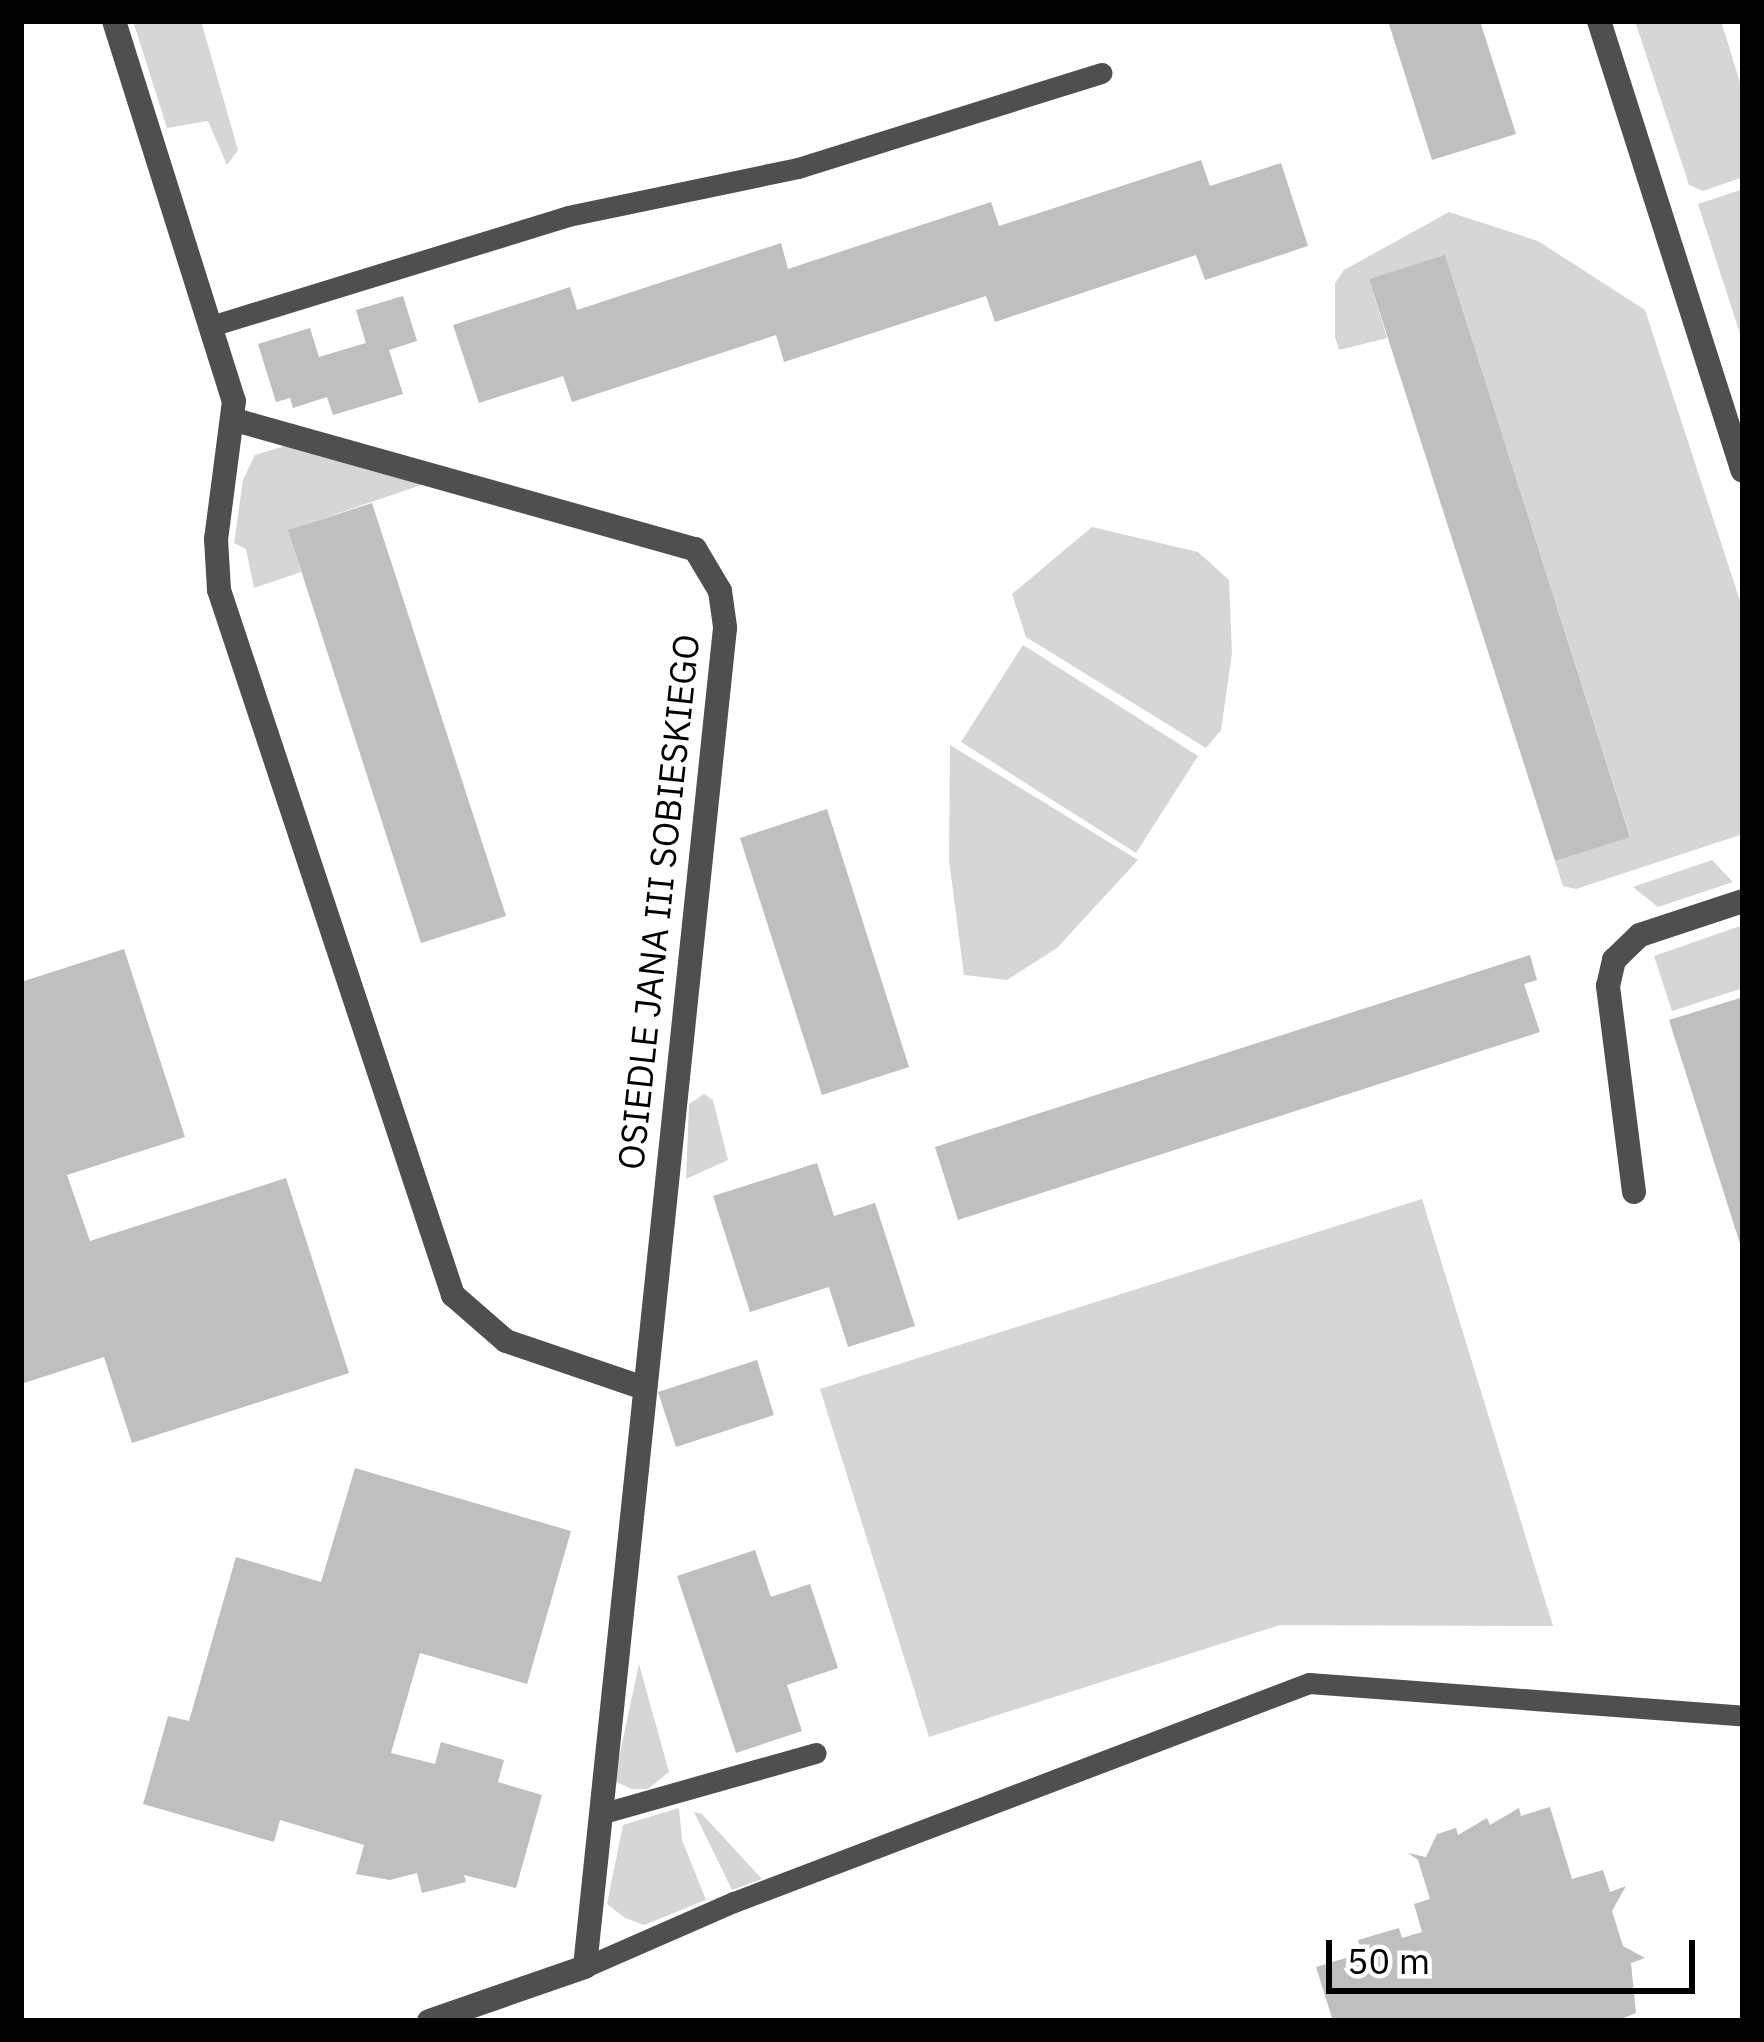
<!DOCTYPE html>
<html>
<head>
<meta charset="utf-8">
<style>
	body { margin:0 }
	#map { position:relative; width:1764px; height:2042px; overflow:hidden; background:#fff; font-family:"IBM Plex Sans",sans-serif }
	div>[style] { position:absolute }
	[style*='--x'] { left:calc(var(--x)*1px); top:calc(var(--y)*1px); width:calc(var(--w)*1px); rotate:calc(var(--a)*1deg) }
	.green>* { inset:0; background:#d6d6d6 }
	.building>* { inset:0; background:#bfbfbf }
	.service>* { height:21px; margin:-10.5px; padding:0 10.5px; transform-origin:10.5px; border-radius:10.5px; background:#4f4f4f }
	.minor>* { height:24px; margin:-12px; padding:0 12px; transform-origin:12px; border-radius:12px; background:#4f4f4f }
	span { translate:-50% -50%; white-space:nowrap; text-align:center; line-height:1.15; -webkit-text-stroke:9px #fff; paint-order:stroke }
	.street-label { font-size:36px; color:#000 }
	.frame { position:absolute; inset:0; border:24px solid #000; pointer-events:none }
	.scale { position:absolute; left:1326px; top:1940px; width:369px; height:54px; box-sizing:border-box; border:6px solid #000; border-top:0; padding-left:15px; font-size:36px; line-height:42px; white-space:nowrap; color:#000; -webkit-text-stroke:9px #fff; paint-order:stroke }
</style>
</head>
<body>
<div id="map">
	<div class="green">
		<i style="clip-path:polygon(133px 21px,201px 21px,238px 150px,227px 165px,208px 121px,167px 128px)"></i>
		<i style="clip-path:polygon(1635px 21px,1721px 21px,1743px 92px,1743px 177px,1703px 191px,1689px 185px)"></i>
		<i style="clip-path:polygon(1743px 189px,1743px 343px,1698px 204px)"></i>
		<i style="clip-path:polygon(1449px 212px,1538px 241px,1645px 310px,1743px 610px,1743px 834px,1576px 889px,1563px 886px,1555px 861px,1630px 836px,1445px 256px,1369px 279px,1387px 338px,1339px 350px,1335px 337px,1335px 283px,1344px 270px)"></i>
		<i style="clip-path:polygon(285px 446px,430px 482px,289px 530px,301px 572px,254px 588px,246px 549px,234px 543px,243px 480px,255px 455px)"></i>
		<i style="clip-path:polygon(1092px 527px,1198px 552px,1229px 580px,1232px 653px,1221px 730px,1206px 748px,1026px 637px,1012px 594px)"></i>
		<i style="clip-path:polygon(1023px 645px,1198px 756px,1136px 853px,961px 742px)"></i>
		<i style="clip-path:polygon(950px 745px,1138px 860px,1057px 948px,1007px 980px,964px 975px,949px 860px)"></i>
		<i style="clip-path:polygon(1712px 860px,1733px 882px,1658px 907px,1633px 887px)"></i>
		<i style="clip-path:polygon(1743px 925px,1743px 988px,1672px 1011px,1654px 956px)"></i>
		<i style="clip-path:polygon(704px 1094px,713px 1100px,728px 1160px,686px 1179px,689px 1104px)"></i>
		<i style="clip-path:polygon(1422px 1199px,1553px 1626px,1280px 1625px,929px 1737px,820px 1389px)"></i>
		<i style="clip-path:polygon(639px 1664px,669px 1772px,648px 1789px,632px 1789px,614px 1781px)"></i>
		<i style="clip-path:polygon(679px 1808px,682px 1840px,706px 1900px,644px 1925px,625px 1918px,607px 1904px,623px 1825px)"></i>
		<i style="clip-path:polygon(694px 1812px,702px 1814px,762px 1879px,732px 1890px)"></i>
	</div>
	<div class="building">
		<i style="clip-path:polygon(1388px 21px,1480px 21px,1516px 134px,1432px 160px)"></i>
		<i style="clip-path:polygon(1201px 160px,1210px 186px,1281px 163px,1308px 246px,1205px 280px,1196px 255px,995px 322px,986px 296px,784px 362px,776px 335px,572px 402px,563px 376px,479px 403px,453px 325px,570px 287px,577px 310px,781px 243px,788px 269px,991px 202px,999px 226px)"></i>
		<i style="clip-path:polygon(1445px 255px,1630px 837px,1555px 861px,1369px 279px)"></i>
		<i style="clip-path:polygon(403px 296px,417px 341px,389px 350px,403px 394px,333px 415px,327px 397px,293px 408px,290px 398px,276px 402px,258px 344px,310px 328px,319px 357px,366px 343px,356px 310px)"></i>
		<i style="clip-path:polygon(372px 503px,506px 916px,421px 943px,288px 530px)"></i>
		<i style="clip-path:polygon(827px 809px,909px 1067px,822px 1095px,740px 838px)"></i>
		<i style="clip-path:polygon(124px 949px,185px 1137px,67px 1175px,90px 1241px,286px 1178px,349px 1373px,132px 1443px,104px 1357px,21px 1384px,21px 982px)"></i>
		<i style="clip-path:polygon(1530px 955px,1537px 980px,1524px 984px,1540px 1032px,958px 1220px,935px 1147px)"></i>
		<i style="clip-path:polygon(1743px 997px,1743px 1250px,1742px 1250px,1669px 1020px)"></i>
		<i style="clip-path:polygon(817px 1163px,834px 1216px,875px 1203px,915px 1326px,848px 1347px,829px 1287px,750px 1312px,713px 1196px)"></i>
		<i style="clip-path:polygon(757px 1360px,774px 1415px,676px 1447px,658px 1392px)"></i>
		<i style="clip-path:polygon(355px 1468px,571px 1531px,527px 1684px,420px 1653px,391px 1753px,435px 1764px,441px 1742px,504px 1760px,498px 1782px,542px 1795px,516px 1888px,464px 1875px,466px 1882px,422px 1893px,417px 1873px,390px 1880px,356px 1874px,364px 1845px,280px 1820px,274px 1842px,143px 1804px,168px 1716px,189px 1721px,236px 1557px,321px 1582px)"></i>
		<i style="clip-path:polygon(755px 1550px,771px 1597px,810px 1584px,838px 1668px,787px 1685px,802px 1731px,736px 1753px,677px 1576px)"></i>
		<i style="clip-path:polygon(1550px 1807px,1572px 1879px,1603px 1870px,1610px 1892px,1626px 1886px,1612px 1911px,1623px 1946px,1645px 1958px,1631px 1963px,1636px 2013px,1616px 2021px,1333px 2021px,1316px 1967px,1362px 1953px,1358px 1940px,1399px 1928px,1402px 1938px,1422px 1932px,1414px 1904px,1430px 1899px,1418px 1860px,1408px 1853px,1426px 1857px,1437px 1834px,1456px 1828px,1458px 1835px,1487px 1818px,1490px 1825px,1519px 1808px,1521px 1816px)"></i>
	</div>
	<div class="service">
		<i style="--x:211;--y:326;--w:374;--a:-17.1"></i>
		<i style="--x:568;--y:216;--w:235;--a:-11.8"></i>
		<i style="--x:798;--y:168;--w:318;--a:-17.4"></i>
		<i style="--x:600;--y:1814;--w:224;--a:-15.8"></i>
		<i style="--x:585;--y:1967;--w:163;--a:-23.6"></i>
		<i style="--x:734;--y:1902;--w:615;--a:-20.85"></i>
		<i style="--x:1309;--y:1683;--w:435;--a:4.3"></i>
	</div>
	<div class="minor">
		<i style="--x:114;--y:21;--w:398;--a:72.5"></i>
		<i style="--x:234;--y:401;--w:139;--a:97.4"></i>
		<i style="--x:216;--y:539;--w:51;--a:86.6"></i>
		<i style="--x:219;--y:590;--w:743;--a:71.64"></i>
		<i style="--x:453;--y:1295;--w:70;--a:41"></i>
		<i style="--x:506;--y:1341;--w:143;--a:18.8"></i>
		<i style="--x:1599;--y:21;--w:472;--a:72.3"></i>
		<i style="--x:235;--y:420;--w:478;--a:15.7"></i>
		<i style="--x:695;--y:549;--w:49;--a:59.2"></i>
		<i style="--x:720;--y:591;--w:37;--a:82"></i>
		<i style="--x:725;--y:628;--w:1346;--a:95.97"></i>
		<i style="--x:585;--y:1967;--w:165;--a:160.9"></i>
		<i style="--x:1634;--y:1192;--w:208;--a:-97.2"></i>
		<i style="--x:1608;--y:986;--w:27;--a:-77"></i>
		<i style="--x:1614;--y:960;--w:36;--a:-44"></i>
		<i style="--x:1640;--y:935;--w:108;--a:-18.3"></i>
	</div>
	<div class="street-label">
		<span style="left:658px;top:902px;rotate:-84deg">OSIEDLE JANA III SOBIESKIEGO</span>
	</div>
	<div class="frame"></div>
	<div class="scale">50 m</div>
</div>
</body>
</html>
